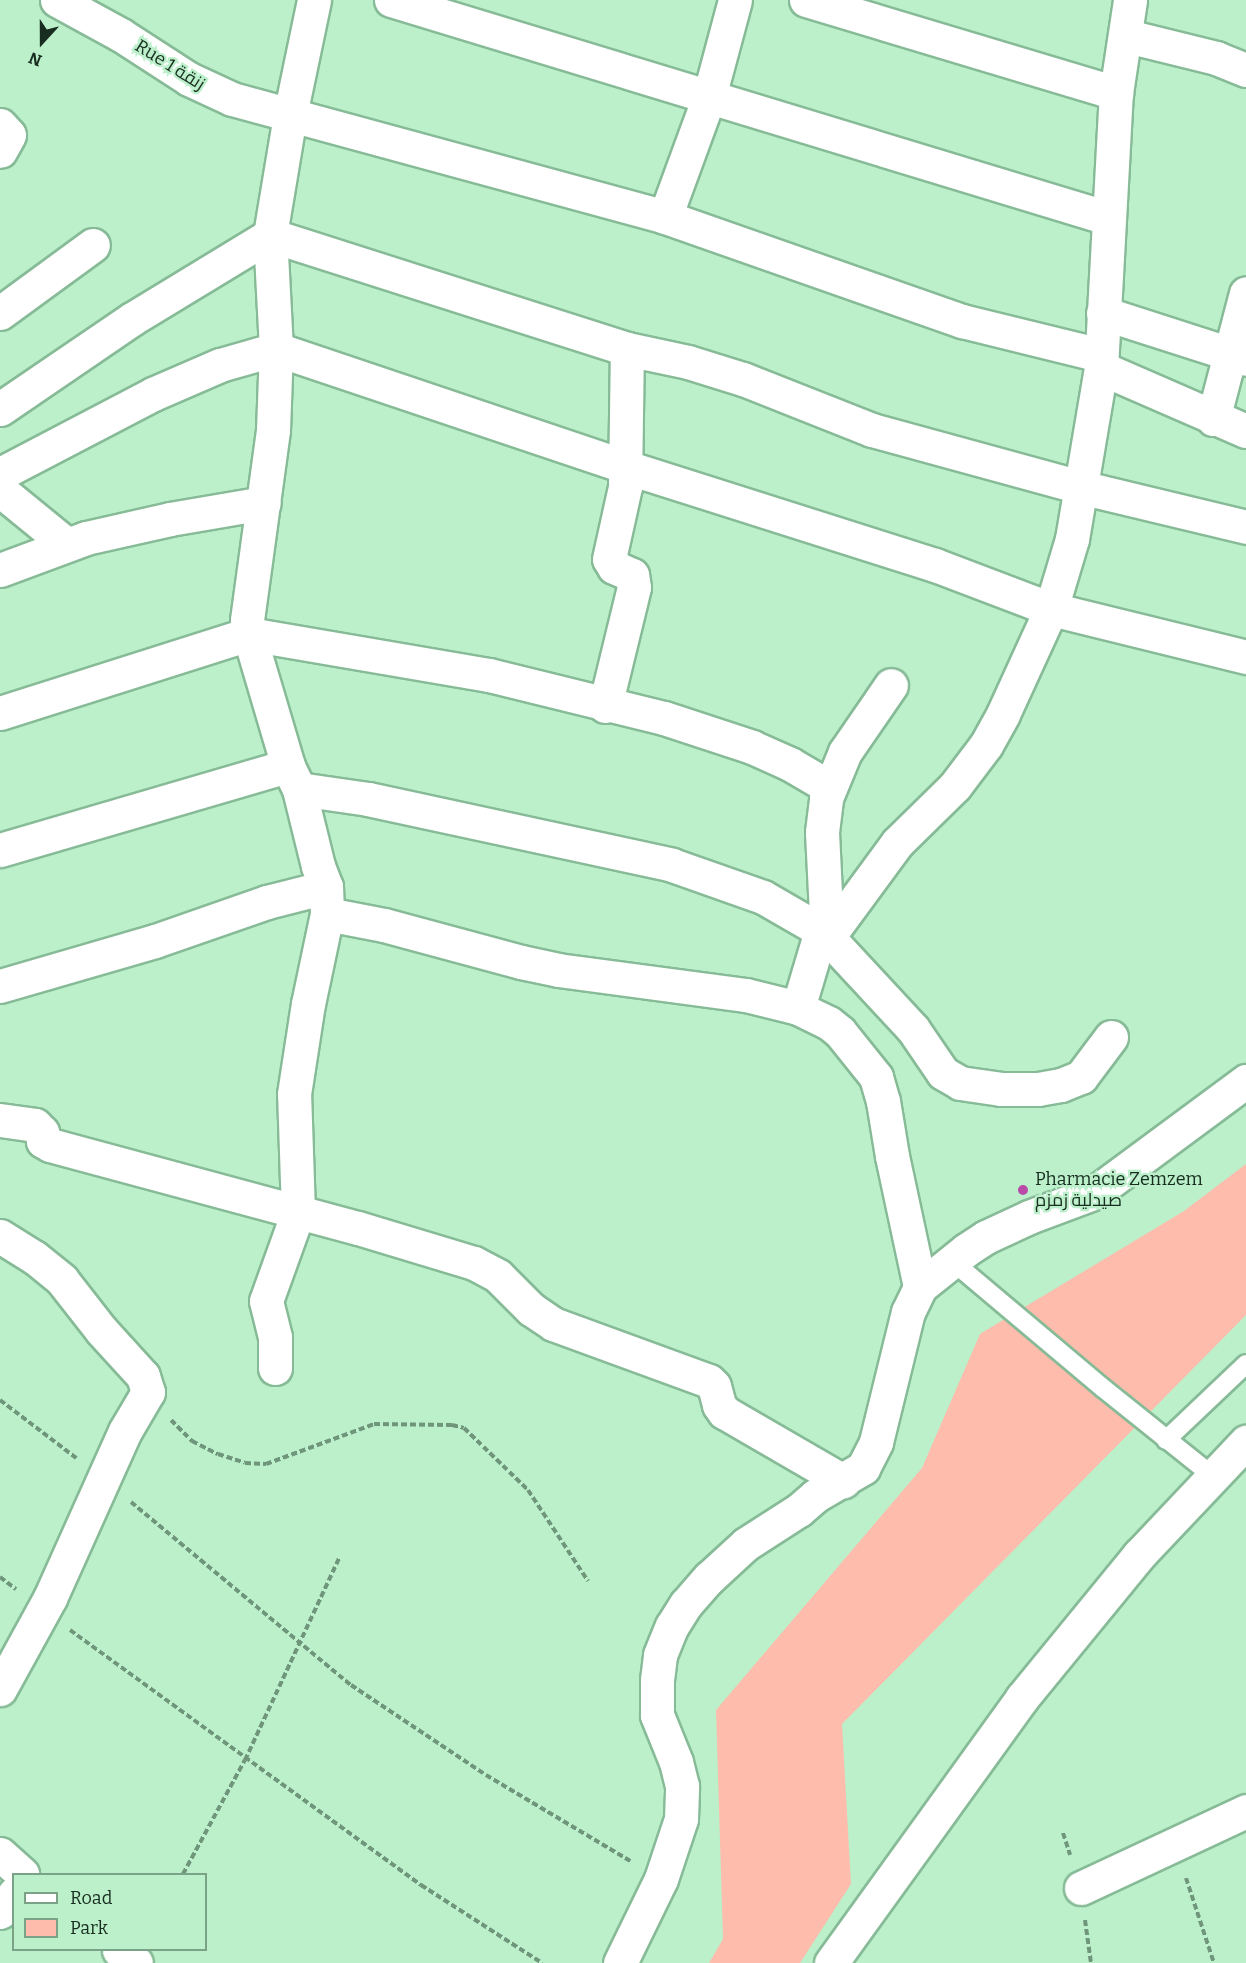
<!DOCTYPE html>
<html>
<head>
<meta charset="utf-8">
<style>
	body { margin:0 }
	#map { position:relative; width:1246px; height:1963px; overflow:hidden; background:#bbf0cb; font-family:Bitter,Cairo,serif }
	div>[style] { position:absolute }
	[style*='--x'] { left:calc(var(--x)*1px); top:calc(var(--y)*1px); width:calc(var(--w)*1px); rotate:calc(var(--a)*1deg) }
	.green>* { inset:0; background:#febcac }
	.path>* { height:4px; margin-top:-2px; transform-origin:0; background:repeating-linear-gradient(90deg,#6f957b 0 6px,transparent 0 9px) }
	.roads { filter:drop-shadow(2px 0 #87bb97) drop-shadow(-2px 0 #87bb97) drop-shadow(0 2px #87bb97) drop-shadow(0 -2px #87bb97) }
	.lane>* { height:18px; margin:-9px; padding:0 9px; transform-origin:9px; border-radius:9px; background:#fff }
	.street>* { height:33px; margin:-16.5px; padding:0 16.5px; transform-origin:16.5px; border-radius:16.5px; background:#fff }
	.secondary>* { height:33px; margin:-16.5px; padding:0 16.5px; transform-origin:16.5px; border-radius:16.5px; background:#fff }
	.dots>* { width:16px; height:16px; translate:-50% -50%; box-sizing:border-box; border:3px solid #bbf0cb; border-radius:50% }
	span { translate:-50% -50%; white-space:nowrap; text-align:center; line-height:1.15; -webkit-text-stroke:4.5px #bbf0cb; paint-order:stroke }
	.street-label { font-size:18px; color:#182d1f }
	.poi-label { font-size:18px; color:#182d1f }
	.left { translate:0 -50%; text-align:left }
	.legend { position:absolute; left:12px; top:1873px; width:195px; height:78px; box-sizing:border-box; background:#bbf0cb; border:2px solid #7aa286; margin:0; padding:8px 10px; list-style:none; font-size:18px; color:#182d1f }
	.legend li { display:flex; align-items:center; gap:12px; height:30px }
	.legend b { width:30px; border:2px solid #7aa286 }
	.north { position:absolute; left:12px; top:12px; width:60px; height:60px; -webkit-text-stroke:4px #bbf0cb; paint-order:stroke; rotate:201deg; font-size:16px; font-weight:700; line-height:24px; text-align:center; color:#182d1f }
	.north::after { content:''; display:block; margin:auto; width:21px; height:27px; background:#182d1f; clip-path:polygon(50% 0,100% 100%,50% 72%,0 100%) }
</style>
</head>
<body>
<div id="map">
	<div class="green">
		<i style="clip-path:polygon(1246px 1164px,1246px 1315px,842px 1724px,851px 1884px,800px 1963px,709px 1963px,723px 1939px,716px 1710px,922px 1468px,980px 1334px,1184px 1211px)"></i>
	</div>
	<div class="path">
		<i style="--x:0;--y:1400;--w:96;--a:37.3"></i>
		<i style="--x:171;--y:1420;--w:30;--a:45"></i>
		<i style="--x:192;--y:1441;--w:29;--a:27"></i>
		<i style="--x:218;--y:1454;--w:28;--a:18"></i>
		<i style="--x:245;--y:1463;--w:21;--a:3"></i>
		<i style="--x:266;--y:1464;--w:115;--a:-20.3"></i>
		<i style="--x:374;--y:1424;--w:78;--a:0.7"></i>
		<i style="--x:452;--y:1425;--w:12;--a:14"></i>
		<i style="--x:464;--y:1428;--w:89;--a:44.1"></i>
		<i style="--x:528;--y:1490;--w:109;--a:56.6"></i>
		<i style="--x:131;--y:1502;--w:286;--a:39.8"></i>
		<i style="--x:351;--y:1685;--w:162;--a:33.7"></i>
		<i style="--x:486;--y:1775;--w:168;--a:30.8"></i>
		<i style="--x:0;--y:1577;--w:20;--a:37"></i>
		<i style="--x:70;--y:1630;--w:434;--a:36"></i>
		<i style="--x:421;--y:1885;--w:144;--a:32.8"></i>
		<i style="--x:1063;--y:1833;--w:23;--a:72"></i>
		<i style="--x:183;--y:1874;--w:130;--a:-61.5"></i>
		<i style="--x:245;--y:1760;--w:223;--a:-65"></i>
		<i style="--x:1186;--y:1878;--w:89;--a:71.8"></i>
		<i style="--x:1085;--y:1920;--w:43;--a:82.1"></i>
	</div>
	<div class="roads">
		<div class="lane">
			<i style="--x:952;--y:1261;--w:197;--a:40.1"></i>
			<i style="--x:1103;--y:1388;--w:141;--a:38.7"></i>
			<i style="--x:1166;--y:1440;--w:110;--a:-43.5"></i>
		</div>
		<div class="street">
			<i style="--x:57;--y:0;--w:73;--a:28.7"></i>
			<i style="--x:121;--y:35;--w:81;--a:32.9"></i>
			<i style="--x:189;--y:79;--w:47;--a:24.9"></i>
			<i style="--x:232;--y:99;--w:449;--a:15.2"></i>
			<i style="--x:665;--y:217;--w:315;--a:19.3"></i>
			<i style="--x:962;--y:321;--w:142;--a:13.8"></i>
			<i style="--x:391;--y:0;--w:749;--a:16.91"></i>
			<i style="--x:806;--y:0;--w:324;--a:16.7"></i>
			<i style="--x:1127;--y:36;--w:92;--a:13.9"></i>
			<i style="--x:1216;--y:58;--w:32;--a:22"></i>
			<i style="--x:0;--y:125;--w:13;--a:48"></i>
			<i style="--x:9;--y:135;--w:18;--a:119"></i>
			<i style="--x:665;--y:217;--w:128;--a:-69.9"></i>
			<i style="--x:709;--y:97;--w:100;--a:-75"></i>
			<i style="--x:0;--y:313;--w:115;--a:-36.2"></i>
			<i style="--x:1103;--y:313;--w:150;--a:17.8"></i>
			<i style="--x:1101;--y:368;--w:158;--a:23.5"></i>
			<i style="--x:0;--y:409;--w:160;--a:-34.3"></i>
			<i style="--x:132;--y:319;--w:162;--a:-31.3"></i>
			<i style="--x:270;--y:235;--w:375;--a:17.7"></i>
			<i style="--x:627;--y:349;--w:62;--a:12"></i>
			<i style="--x:688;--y:362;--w:58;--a:17.2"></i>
			<i style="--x:743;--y:379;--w:139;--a:21.6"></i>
			<i style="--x:872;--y:430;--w:216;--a:15.3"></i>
			<i style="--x:1080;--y:487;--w:171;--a:13.5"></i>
			<i style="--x:1213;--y:419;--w:130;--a:-75.3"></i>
			<i style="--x:0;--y:474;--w:173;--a:-27.6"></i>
			<i style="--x:153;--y:394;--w:73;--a:-23.4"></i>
			<i style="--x:220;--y:365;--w:58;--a:-15.9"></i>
			<i style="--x:276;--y:349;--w:369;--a:18.6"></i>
			<i style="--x:626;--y:467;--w:324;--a:17.6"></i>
			<i style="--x:935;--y:565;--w:124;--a:20.8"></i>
			<i style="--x:1051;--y:609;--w:201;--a:13.8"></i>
			<i style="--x:0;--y:490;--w:85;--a:39.3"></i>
			<i style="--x:0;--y:570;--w:92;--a:-20.4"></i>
			<i style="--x:86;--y:538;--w:86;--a:-12.7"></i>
			<i style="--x:170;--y:519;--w:95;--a:-9.7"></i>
			<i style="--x:605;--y:706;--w:122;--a:-76.3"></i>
			<i style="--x:634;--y:587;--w:12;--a:-99"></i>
			<i style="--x:632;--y:575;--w:20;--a:-156"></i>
			<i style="--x:614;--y:567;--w:9;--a:-122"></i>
			<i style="--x:609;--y:559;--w:74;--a:-77.5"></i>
			<i style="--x:625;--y:487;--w:138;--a:-89.2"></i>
			<i style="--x:0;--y:713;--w:261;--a:-17.6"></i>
			<i style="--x:249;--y:634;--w:243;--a:9.7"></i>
			<i style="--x:489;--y:675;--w:180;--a:13.8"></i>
			<i style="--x:664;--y:718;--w:93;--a:18.2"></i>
			<i style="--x:752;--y:747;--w:42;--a:24.1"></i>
			<i style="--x:790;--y:764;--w:45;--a:30.5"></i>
			<i style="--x:299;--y:789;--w:70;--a:8.2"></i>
			<i style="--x:368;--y:799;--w:311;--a:12.2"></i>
			<i style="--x:672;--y:865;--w:96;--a:19.4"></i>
			<i style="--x:763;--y:897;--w:68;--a:30"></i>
			<i style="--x:822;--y:931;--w:134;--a:47.1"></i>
			<i style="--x:913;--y:1029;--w:53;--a:55.7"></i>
			<i style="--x:943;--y:1073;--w:20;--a:30"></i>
			<i style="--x:960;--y:1083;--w:41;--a:8.3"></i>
			<i style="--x:1001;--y:1089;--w:37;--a:0"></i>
			<i style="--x:1038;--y:1089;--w:23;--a:-10"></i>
			<i style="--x:1061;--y:1085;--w:22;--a:-22"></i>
			<i style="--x:1081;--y:1077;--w:50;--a:-53.1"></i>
			<i style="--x:0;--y:850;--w:300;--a:-16.3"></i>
			<i style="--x:327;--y:914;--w:58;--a:10.9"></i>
			<i style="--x:384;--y:925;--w:142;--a:15.1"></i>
			<i style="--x:521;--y:962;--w:38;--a:12"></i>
			<i style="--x:558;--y:970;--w:190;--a:7.6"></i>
			<i style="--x:746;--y:995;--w:54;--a:14"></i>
			<i style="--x:798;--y:1008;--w:34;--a:26"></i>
			<i style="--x:829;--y:1023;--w:14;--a:39"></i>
			<i style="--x:840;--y:1032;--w:58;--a:51.3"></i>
			<i style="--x:876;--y:1077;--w:25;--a:74"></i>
			<i style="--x:883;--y:1101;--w:56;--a:80.7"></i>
			<i style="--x:892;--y:1156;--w:134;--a:77.9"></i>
			<i style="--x:828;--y:937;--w:117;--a:-53.7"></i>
			<i style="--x:897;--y:843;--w:81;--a:-44.5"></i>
			<i style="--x:955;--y:786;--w:51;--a:-52.9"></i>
			<i style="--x:986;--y:745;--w:35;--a:-61"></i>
			<i style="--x:1003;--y:714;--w:115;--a:-65.4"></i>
			<i style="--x:1051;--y:609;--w:73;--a:-73.3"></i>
			<i style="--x:1072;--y:539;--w:173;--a:-80.4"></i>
			<i style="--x:1101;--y:368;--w:275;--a:-86.9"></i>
			<i style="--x:1116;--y:93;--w:94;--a:-81.4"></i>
			<i style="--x:0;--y:986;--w:161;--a:-16.2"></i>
			<i style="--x:155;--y:941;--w:119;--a:-19.2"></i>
			<i style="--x:267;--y:902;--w:61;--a:-14.3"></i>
			<i style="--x:798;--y:1008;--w:98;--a:-73.4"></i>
			<i style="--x:826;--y:914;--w:82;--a:-92.8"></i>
			<i style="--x:822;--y:832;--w:34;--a:-83"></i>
			<i style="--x:826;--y:798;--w:50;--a:-67.6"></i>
			<i style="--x:845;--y:752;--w:81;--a:-55.5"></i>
			<i style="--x:0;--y:1120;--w:35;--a:8"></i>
			<i style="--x:35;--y:1125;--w:10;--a:45"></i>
			<i style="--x:42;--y:1132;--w:9;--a:84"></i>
			<i style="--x:43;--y:1141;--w:8;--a:30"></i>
			<i style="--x:50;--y:1145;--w:319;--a:15.1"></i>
			<i style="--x:358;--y:1228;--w:121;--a:16.8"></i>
			<i style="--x:474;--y:1263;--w:27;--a:28"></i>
			<i style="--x:498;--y:1276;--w:47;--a:45"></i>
			<i style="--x:531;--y:1309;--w:27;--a:34"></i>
			<i style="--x:553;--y:1324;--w:166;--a:20.1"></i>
			<i style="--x:709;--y:1381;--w:7;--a:45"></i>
			<i style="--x:714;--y:1386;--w:20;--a:75"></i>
			<i style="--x:719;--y:1405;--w:9;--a:54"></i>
			<i style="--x:724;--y:1412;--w:138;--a:30.1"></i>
			<i style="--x:0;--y:1236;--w:40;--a:32"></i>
			<i style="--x:34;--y:1257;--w:36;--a:39"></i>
			<i style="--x:62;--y:1280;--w:63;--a:52"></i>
			<i style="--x:101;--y:1330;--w:62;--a:47.6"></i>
			<i style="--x:143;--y:1376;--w:17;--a:73"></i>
			<i style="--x:148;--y:1392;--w:45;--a:120.5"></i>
			<i style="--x:125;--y:1431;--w:183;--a:114.2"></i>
			<i style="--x:50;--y:1598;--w:104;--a:118.8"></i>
			<i style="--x:275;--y:1368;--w:31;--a:-90"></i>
			<i style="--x:275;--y:1337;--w:37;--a:-104"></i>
			<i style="--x:266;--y:1301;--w:95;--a:-70.2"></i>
			<i style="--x:298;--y:1212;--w:118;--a:-91.9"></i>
			<i style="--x:294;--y:1094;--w:91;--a:-81.2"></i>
			<i style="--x:308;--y:1004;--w:92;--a:-78.1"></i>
			<i style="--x:327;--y:914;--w:27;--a:-92"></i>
			<i style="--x:326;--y:887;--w:22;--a:-111"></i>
			<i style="--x:318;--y:866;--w:79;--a:-103.9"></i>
			<i style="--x:299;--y:789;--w:25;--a:-116"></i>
			<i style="--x:288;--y:766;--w:138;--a:-106.5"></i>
			<i style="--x:249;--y:634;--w:14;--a:-98"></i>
			<i style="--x:247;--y:620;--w:192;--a:-82.2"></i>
			<i style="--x:273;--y:430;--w:81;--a:-87.9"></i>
			<i style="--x:276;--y:349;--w:114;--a:-93"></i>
			<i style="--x:270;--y:235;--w:122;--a:-80.5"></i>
			<i style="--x:290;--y:115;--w:117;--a:-78.2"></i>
			<i style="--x:1081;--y:1888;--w:182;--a:-25"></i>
			<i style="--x:0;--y:1912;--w:23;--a:-52"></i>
			<i style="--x:620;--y:1963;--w:93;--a:-64"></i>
			<i style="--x:661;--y:1879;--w:63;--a:-71.6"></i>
			<i style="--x:681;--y:1819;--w:33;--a:-88"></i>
			<i style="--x:682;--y:1786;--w:25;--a:-104"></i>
			<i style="--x:676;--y:1762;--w:51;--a:-112"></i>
			<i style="--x:657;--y:1715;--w:35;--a:-90"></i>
			<i style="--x:657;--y:1680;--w:25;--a:-83"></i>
			<i style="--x:660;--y:1655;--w:31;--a:-68"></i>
			<i style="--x:672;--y:1626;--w:26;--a:-58"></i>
			<i style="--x:686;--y:1604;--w:35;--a:-49"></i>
			<i style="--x:709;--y:1578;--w:50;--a:-42.6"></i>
			<i style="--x:746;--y:1544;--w:63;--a:-32.7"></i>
			<i style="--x:799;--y:1510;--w:21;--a:-41"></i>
			<i style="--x:815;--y:1496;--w:56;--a:-30.3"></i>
			<i style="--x:863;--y:1468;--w:29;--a:-63"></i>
			<i style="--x:876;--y:1442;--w:134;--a:-76.2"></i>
			<i style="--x:908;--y:1312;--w:28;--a:-64"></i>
			<i style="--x:920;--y:1287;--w:59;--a:-38.8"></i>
			<i style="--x:966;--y:1250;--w:24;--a:-33"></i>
			<i style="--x:986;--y:1237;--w:47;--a:-24.9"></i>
			<i style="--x:1029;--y:1217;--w:72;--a:-20.5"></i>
			<i style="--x:1096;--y:1192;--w:187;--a:-36.5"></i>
		</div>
		<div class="secondary">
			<i style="--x:0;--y:1854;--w:30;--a:42"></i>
			<i style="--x:119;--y:1950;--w:21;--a:37"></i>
			<i style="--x:831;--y:1963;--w:327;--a:-54.2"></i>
			<i style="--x:1022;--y:1698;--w:185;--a:-50.7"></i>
			<i style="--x:1139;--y:1555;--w:156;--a:-46.6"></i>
		</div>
	</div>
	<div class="dots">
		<i style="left:1023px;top:1190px;background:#b94aa8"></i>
	</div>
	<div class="street-label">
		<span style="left:170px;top:65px;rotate:32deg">Rue 1 زنقة</span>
	</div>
	<div class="poi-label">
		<span class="left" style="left:1035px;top:1190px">Pharmacie Zemzem<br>صيدلية زمزم</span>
	</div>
	<ul class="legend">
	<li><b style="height:8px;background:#fff"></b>Road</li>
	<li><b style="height:16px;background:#febcac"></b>Park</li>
	</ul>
	<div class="north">N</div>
</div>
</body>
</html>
